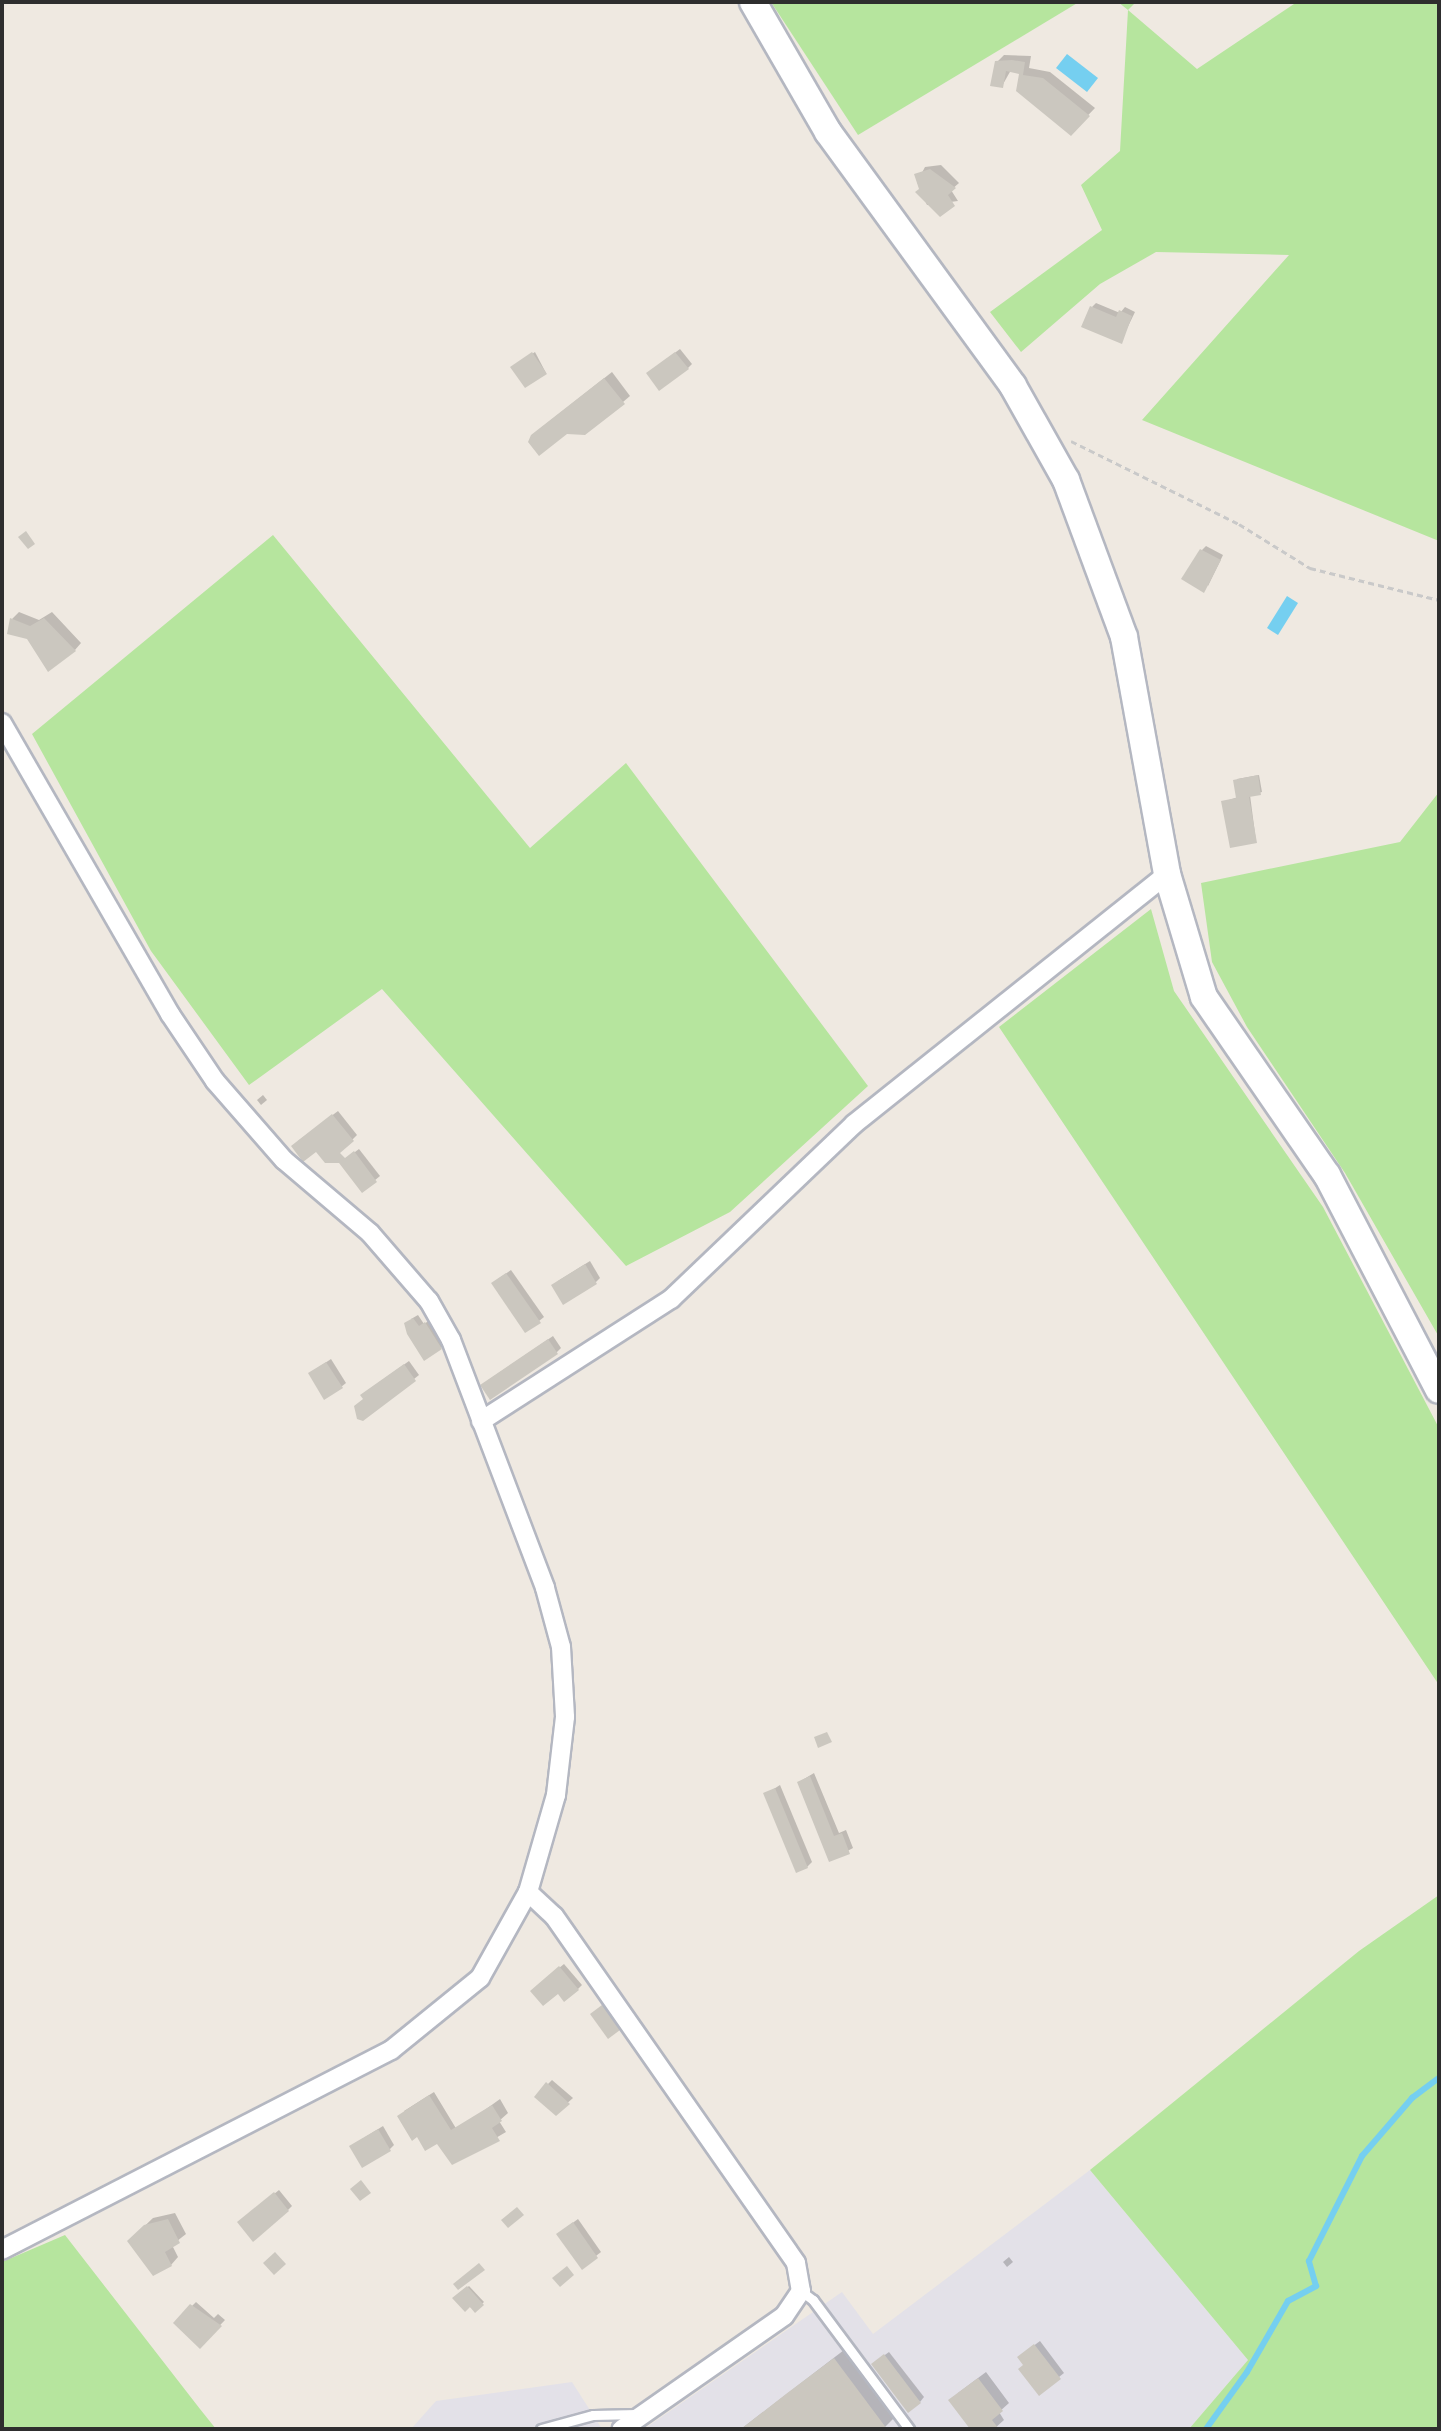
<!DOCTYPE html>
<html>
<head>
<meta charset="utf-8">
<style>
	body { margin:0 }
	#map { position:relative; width:1441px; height:2431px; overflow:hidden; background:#efe9e1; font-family:"PT Sans Narrow",sans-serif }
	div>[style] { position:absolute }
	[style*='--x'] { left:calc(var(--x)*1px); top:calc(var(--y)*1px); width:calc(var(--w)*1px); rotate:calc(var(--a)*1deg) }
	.industrial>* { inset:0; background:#e3e1e8 }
	.green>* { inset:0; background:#b6e59e }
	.water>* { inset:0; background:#75cff0 }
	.shadow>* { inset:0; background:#0003 }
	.stream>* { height:6px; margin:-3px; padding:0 3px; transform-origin:3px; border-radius:3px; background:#75cff0 }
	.building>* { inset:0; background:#cbc7bf }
	.path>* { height:3px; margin-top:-1.5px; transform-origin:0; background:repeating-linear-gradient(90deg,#c9c9c9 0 6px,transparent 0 10px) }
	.roads { filter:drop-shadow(2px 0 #b4b7c1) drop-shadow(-2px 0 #b4b7c1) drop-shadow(0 2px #b4b7c1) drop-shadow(0 -2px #b4b7c1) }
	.lane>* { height:9px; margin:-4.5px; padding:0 4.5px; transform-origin:4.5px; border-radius:4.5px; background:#fff }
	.street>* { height:18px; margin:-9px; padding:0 9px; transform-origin:9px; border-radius:9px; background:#fff }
	.secondary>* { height:26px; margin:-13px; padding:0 13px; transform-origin:13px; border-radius:13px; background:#fff }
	span { translate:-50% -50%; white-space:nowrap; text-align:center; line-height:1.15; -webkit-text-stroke:6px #fff; paint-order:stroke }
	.frame { position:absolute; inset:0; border:4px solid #2e2e2e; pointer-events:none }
</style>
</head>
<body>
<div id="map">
	<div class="industrial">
		<i style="clip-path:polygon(1090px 2170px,1248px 2360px,1189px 2429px,644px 2429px,842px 2292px,873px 2334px)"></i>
		<i style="clip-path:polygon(572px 2382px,602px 2429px,411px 2429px,436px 2401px)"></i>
	</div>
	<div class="green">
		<i style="clip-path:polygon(771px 2px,1079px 2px,858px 135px)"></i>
		<i style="clip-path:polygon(1118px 2px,1136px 2px,1128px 10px,1197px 69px,1297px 2px,1439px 2px,1439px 541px,1142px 420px,1289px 255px,1156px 252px,1100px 284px,1021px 352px,990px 312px,1102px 230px,1081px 185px,1120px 151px,1128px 10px)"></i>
		<i style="clip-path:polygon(273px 535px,530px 848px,626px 763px,868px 1086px,730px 1212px,626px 1266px,382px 989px,249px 1085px,151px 951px,32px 734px)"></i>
		<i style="clip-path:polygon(1439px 792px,1439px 1337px,1345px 1173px,1247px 1027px,1212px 962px,1201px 883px,1400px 842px)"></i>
		<i style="clip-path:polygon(1151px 909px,1174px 991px,1323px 1207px,1439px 1428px,1439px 1685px,999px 1027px)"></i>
		<i style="clip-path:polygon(1439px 1895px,1439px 2429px,1189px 2429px,1248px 2360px,1090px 2170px,1359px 1951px)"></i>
		<i style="clip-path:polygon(65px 2235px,200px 2409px,216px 2429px,2px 2429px,2px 2262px)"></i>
	</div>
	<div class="water">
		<i style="clip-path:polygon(1067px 54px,1098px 78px,1087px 92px,1056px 68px)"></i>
		<i style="clip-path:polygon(1287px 596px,1298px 603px,1278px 635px,1267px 628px)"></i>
	</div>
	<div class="shadow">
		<i style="clip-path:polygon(1004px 55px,1031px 56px,1029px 68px,1050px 72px,1095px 108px,1071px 133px,1018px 90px,1021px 72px,1011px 70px,1002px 86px,997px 62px)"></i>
		<i style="clip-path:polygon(941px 165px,959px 183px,951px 190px,958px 201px,927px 205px,917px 182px,925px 167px)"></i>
		<i style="clip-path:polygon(1096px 303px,1120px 313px,1125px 307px,1135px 312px,1121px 341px,1092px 307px)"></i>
		<i style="clip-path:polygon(680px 349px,692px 364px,688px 368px,653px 369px)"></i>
		<i style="clip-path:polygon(535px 352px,546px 373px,513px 367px)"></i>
		<i style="clip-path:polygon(612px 372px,630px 396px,623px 402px,566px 432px,541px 428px)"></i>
		<i style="clip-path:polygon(1206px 546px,1223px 555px,1208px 586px,1202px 550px)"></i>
		<i style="clip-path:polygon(19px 612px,39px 620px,52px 612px,81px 643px,75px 650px,31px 635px,12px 619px)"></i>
		<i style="clip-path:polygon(1259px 775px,1262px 792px,1250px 795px,1256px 841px,1223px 802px,1238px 797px,1237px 779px)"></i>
		<i style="clip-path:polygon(263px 1095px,267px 1100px,261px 1105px,257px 1100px)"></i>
		<i style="clip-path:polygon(338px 1111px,357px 1135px,352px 1140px,316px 1149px,298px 1141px)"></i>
		<i style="clip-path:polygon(359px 1149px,380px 1176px,363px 1190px,347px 1158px)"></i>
		<i style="clip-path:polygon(590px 1261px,600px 1278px,596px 1282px,558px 1281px)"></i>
		<i style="clip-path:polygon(511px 1270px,544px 1317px,539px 1321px,498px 1279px)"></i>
		<i style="clip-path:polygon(418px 1315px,424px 1324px,430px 1320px,445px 1344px,441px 1348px,411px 1319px)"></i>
		<i style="clip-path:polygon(553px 1336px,561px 1348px,556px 1353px,487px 1381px)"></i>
		<i style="clip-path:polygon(331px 1359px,346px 1383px,341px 1387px,310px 1373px)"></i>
		<i style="clip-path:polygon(409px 1361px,419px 1375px,414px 1379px,365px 1399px,367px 1391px)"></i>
		<i style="clip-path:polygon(814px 1773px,839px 1833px,846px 1830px,853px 1848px,831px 1860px,799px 1782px)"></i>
		<i style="clip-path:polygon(780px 1785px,812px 1862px,807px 1867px,766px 1794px)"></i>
		<i style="clip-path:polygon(564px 1964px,582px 1985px,578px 1989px,537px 1986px)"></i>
		<i style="clip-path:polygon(607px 2003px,623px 2025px,618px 2029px,597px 2010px)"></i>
		<i style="clip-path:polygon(552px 2080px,573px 2098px,556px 2113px,548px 2084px)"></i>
		<i style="clip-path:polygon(434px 2092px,457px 2130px,500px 2099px,508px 2113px,499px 2121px,506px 2132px,453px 2163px,440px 2144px,418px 2135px,404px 2111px)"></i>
		<i style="clip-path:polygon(383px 2126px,394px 2145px,389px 2150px,351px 2146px)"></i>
		<i style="clip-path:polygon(279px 2190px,292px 2206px,288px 2210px,240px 2222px)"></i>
		<i style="clip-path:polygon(175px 2213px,186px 2234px,172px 2245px,178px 2257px,171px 2265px,129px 2241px,153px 2218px)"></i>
		<i style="clip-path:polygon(578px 2219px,601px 2252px,582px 2267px,563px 2230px)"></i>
		<i style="clip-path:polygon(1009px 2257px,1013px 2262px,1007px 2267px,1003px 2262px)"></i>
		<i style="clip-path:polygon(469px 2286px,484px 2302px,475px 2310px,455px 2298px)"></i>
		<i style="clip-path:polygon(196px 2302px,214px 2318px,218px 2314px,225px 2320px,200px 2346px,175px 2323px)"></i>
		<i style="clip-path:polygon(1040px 2341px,1064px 2373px,1039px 2393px,1024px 2353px)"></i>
		<i style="clip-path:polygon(844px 2350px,895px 2417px,885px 2427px,741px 2429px)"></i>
		<i style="clip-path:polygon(889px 2352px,924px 2397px,920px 2402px,878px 2360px)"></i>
		<i style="clip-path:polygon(986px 2372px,1009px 2403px,999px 2412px,1004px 2420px,994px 2429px,973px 2429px,958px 2393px)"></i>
	</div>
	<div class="stream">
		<i style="--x:1206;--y:2429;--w:70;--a:-54.3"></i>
		<i style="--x:1247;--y:2372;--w:82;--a:-60"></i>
		<i style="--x:1288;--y:2301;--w:32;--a:-28"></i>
		<i style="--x:1316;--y:2286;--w:26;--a:-106"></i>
		<i style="--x:1309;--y:2261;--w:118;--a:-63.2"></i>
		<i style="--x:1362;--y:2156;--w:77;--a:-49.2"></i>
		<i style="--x:1412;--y:2098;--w:34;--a:-37"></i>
	</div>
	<div class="building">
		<i style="clip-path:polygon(1012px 60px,1025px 62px,1023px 75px,1043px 78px,1090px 116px,1071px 136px,1016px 91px,1019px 74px,1006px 71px,1003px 88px,990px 86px,995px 61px)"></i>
		<i style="clip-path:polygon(930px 169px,956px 188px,948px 195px,955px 206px,940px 217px,915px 192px,919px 189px,914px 174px)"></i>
		<i style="clip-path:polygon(1090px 306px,1116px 317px,1119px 310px,1132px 316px,1122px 344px,1081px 327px)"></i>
		<i style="clip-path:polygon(532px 352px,547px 374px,525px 388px,510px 367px)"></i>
		<i style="clip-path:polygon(675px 352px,689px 369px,659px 391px,646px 373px)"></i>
		<i style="clip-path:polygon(604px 378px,625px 404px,585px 435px,567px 434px,539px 456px,528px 442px,531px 435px)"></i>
		<i style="clip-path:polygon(26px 531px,35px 544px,28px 549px,18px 537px)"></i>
		<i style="clip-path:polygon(1200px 549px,1221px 560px,1204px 593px,1181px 579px)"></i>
		<i style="clip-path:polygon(10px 618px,30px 626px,44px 618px,76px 651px,48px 672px,27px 639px,7px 634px)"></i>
		<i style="clip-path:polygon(1258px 775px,1261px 795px,1249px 797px,1257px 843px,1230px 848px,1221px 801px,1236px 798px,1233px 780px)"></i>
		<i style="clip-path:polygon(332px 1114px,354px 1141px,340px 1153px,345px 1158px,354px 1151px,377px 1182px,362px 1193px,339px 1163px,325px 1163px,316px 1152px,303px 1162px,291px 1146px)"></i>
		<i style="clip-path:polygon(585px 1264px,597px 1284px,563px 1305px,551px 1285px)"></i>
		<i style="clip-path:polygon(506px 1273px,541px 1323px,525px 1333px,491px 1283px)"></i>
		<i style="clip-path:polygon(413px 1318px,419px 1326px,425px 1322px,442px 1349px,424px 1361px,407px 1334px,404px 1323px)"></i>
		<i style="clip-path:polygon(548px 1339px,558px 1354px,490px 1400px,480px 1385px)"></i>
		<i style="clip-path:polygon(326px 1362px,343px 1388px,324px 1400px,308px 1373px)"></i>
		<i style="clip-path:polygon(404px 1364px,416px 1381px,363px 1421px,357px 1419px,354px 1406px,363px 1399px,360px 1395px)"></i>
		<i style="clip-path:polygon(827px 1732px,832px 1742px,818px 1748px,814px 1737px)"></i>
		<i style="clip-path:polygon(810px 1776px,834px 1836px,842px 1833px,850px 1854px,829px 1862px,797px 1782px)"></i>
		<i style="clip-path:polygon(775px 1788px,808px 1868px,796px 1873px,763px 1793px)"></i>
		<i style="clip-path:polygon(559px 1966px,579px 1990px,564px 2002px,558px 1994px,543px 2006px,530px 1991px)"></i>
		<i style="clip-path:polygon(602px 2005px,620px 2030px,608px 2039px,590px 2014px)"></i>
		<i style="clip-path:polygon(546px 2082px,570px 2104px,556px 2116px,534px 2097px)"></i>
		<i style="clip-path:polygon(429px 2095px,451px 2130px,492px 2105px,502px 2121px,492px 2128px,500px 2141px,452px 2165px,437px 2144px,425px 2151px,417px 2137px,412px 2141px,397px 2116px)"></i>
		<i style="clip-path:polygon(378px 2129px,391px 2151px,362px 2168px,349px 2146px)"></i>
		<i style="clip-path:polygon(361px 2180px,371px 2193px,360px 2201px,350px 2189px)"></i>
		<i style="clip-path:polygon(274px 2192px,289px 2211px,253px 2242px,237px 2222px)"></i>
		<i style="clip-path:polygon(517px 2207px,524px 2215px,508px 2228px,501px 2220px)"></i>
		<i style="clip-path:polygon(168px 2219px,180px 2243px,165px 2252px,172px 2266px,153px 2276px,127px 2241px,144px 2225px)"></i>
		<i style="clip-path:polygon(573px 2222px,598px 2258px,582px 2270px,556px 2234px)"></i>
		<i style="clip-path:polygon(275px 2252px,286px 2264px,274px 2275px,263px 2263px)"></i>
		<i style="clip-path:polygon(479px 2263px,485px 2270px,458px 2290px,453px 2284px)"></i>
		<i style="clip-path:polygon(567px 2266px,574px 2275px,560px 2287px,552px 2278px)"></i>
		<i style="clip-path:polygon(467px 2286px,484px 2305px,475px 2313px,470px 2307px,465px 2312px,452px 2298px)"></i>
		<i style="clip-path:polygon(190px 2304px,222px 2326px,200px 2349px,173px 2323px)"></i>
		<i style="clip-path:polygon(1034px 2344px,1061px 2379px,1039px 2396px,1018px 2369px,1023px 2365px,1017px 2357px)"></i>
		<i style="clip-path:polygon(884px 2354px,921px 2403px,908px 2413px,871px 2364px)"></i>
		<i style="clip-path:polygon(834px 2358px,887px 2429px,741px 2429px,786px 2394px)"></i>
		<i style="clip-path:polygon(978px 2378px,1003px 2411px,992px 2420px,999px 2429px,970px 2429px,948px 2400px)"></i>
	</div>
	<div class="path">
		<i style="--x:1071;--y:441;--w:187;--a:26.3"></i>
		<i style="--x:1239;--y:524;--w:84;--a:31.8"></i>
		<i style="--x:1310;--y:568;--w:133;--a:13.9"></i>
	</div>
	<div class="roads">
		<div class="lane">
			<i style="--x:801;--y:2291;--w:15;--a:37"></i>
			<i style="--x:813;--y:2300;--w:161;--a:53.3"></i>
			<i style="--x:541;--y:2429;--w:54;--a:-15.1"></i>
			<i style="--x:593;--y:2415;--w:44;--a:-1.3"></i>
		</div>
		<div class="street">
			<i style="--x:2;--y:723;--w:336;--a:60"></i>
			<i style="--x:170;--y:1014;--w:81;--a:56.1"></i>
			<i style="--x:215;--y:1081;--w:105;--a:48.9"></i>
			<i style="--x:284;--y:1160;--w:113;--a:40.3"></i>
			<i style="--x:370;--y:1233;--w:90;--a:49.1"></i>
			<i style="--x:429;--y:1301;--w:45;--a:60.6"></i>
			<i style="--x:451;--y:1340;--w:265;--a:69.2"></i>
			<i style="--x:545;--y:1588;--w:61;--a:74.8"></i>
			<i style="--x:561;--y:1647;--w:70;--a:86.7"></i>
			<i style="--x:565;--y:1717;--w:79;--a:96.6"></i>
			<i style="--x:556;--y:1795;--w:101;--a:106.1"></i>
			<i style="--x:528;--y:1892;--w:98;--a:119.2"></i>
			<i style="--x:480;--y:1978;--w:114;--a:141"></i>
			<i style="--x:391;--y:2050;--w:437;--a:152.8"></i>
			<i style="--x:481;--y:1421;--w:226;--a:-32.7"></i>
			<i style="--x:671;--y:1299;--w:253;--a:-43.7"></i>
			<i style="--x:854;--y:1124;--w:401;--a:-38.6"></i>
			<i style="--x:528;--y:1892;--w:35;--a:43"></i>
			<i style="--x:554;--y:1916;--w:423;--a:55.1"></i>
			<i style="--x:796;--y:2263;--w:28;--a:80"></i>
			<i style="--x:801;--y:2291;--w:30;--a:124"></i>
			<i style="--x:784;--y:2316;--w:198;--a:145.1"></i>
		</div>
		<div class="secondary">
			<i style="--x:753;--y:2;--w:150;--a:60"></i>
			<i style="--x:828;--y:132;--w:314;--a:53.9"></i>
			<i style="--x:1013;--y:386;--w:108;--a:60.6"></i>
			<i style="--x:1066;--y:480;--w:167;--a:69.7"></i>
			<i style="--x:1124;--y:637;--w:241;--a:79.7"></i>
			<i style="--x:1167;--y:874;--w:128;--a:73.3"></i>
			<i style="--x:1204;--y:997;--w:216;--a:55.4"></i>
			<i style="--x:1327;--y:1175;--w:242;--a:62.5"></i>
		</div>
	</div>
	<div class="frame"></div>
</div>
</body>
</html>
